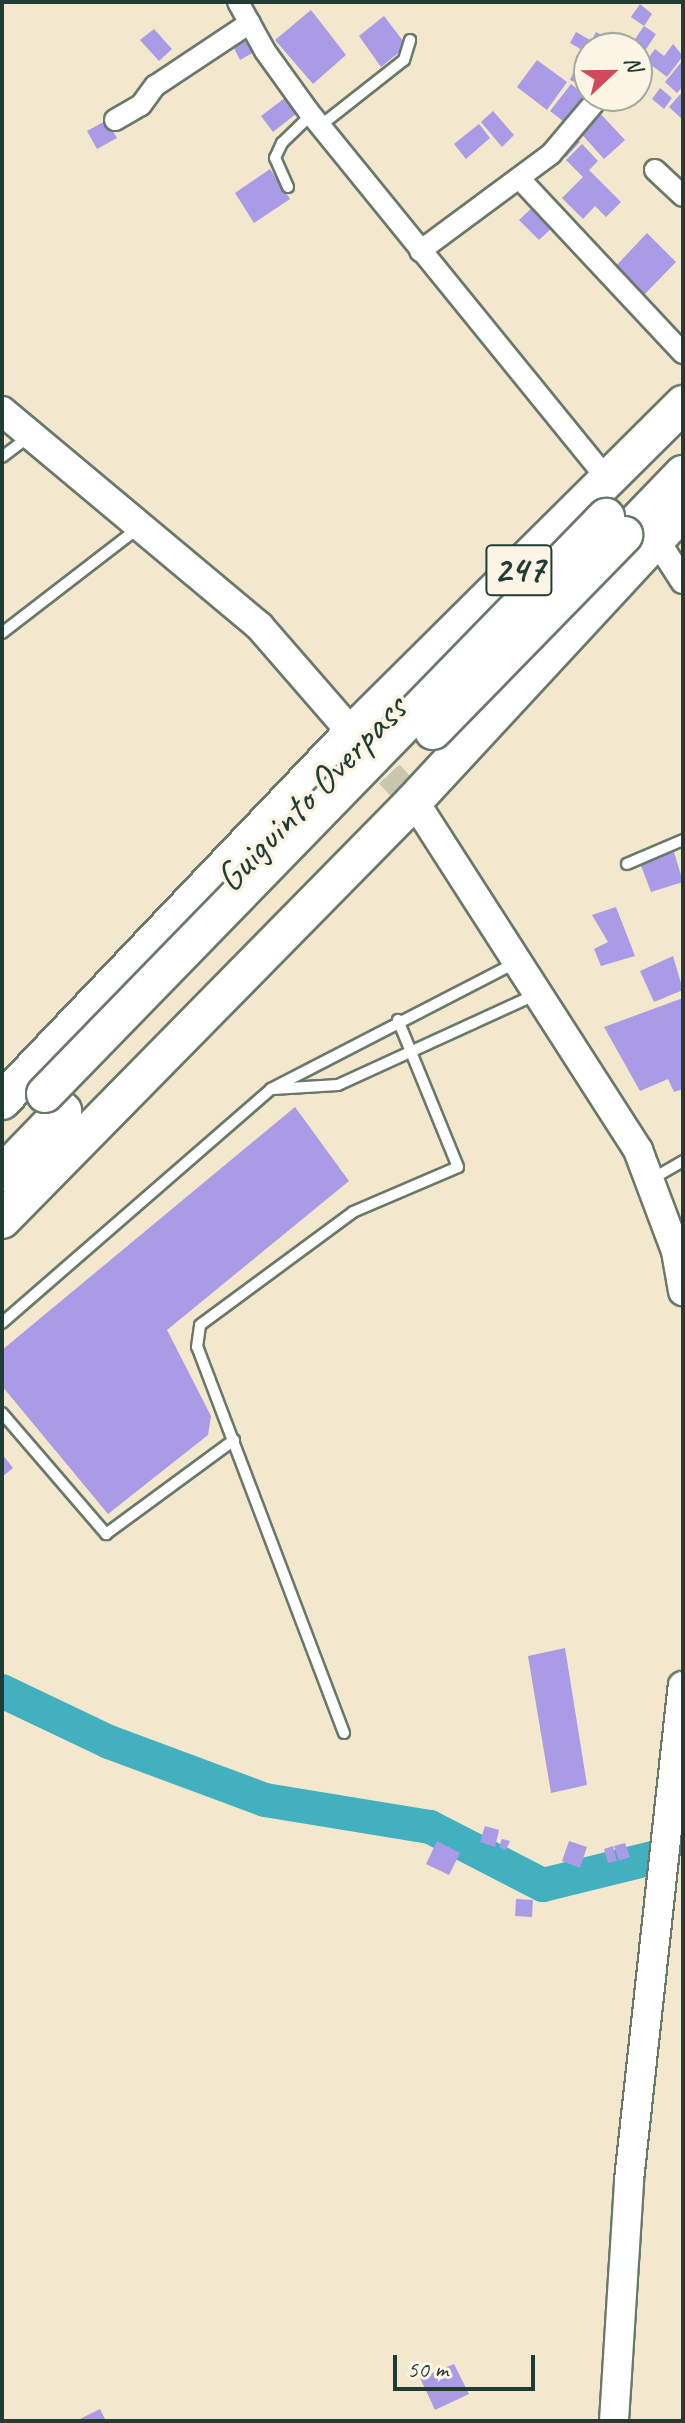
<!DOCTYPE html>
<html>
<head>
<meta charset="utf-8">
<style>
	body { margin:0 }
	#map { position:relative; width:685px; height:2423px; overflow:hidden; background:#f3e8cd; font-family:Caveat,sans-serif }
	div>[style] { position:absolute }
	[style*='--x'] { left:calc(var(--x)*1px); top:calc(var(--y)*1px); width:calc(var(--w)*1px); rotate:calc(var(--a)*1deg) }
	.river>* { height:34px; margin:-17px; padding:0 17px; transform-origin:17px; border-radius:17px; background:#43b0c0 }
	.building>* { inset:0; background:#a99be5 }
	.secondary-tunnel>* { height:28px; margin-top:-14px; transform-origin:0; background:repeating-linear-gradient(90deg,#c9c6ae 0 28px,transparent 0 42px) }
	.roads { filter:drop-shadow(2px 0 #69796a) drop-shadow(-2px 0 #69796a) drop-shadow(0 2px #69796a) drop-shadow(0 -2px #69796a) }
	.service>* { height:10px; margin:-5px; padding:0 5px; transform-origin:5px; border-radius:5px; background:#fff }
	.minor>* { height:20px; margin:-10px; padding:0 10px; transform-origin:10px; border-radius:10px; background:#fff }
	.tertiary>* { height:24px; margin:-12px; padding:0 12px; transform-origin:12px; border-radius:12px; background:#fff }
	.secondary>* { height:28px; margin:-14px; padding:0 14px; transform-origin:14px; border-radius:14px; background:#fff }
	.motorway>* { height:36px; margin:-18px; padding:0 18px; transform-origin:18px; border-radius:18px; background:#fff }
	.bridges { filter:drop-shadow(2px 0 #69796a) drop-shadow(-2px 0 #69796a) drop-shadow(0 2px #69796a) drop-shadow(0 -2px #69796a) }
	.motorway-bridge>* { height:36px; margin:-18px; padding:0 18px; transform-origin:18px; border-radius:18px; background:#fff }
	span { translate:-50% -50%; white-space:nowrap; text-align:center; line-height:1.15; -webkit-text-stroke:7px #fcf5e5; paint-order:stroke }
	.shield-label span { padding:2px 6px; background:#fcf5e5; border:2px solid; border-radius:6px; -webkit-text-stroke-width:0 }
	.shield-label { font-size:38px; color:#1f3d34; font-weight:700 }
	.street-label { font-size:40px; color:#1f3d34 }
	.frame { position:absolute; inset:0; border:4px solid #1f3d34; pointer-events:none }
	.north { position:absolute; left:573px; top:32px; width:80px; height:80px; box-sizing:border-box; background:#fcf5e5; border:2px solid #a4ab9e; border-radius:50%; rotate:68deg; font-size:22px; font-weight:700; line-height:32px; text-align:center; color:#1f3d34 }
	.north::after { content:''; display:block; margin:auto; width:28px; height:36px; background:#d1495b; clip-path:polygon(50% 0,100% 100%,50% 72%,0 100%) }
	.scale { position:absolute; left:393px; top:2355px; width:142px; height:36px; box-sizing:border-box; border:4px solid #1f3d34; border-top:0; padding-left:10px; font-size:24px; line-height:28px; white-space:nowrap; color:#1f3d34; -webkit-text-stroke:6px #fcf5e5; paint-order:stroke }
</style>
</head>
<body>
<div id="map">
	<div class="river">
		<i style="--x:2;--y:1691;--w:119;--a:25.5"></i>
		<i style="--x:109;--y:1742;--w:166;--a:20.4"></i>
		<i style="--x:265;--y:1800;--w:167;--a:9.3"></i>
		<i style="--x:430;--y:1827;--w:127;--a:27.2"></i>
		<i style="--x:543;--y:1885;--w:116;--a:-13.9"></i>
	</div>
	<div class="building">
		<i style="clip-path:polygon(640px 4px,652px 14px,644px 26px,631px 17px)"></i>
		<i style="clip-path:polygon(311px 10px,346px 55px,313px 84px,275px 40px)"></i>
		<i style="clip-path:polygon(384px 16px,407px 46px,381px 67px,359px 36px)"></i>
		<i style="clip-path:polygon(644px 26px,656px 34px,637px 63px,637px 48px,629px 48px)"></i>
		<i style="clip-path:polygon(154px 29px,172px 49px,159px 61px,140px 40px)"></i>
		<i style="clip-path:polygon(576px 32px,590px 40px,584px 51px,570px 43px)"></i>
		<i style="clip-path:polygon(596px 32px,614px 41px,611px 48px,589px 48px,589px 60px,583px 57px)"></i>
		<i style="clip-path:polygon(250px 34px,258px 50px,240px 60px,233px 46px)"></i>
		<i style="clip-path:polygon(673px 44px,683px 56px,667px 77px,646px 61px,655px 49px,664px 56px)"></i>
		<i style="clip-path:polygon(537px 60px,567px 82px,547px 110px,517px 87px)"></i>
		<i style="clip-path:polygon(683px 60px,683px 86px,677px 93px,665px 82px)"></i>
		<i style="clip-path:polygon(577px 64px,589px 69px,589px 88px,570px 80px)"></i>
		<i style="clip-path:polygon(571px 84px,587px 97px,567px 124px,550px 111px)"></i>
		<i style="clip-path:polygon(660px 88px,672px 98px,664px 109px,652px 99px)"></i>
		<i style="clip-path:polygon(683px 91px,683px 120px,669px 107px)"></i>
		<i style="clip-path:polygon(290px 94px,301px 110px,273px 132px,261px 116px)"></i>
		<i style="clip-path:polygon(493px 111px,514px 135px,502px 147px,481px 122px)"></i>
		<i style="clip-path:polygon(598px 111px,625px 140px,604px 159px,578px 130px)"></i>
		<i style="clip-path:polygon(107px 120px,117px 138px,97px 149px,87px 131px)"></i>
		<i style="clip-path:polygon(479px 124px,490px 138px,466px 159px,454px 144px)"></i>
		<i style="clip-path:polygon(572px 134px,580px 142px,566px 157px,557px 149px)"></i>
		<i style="clip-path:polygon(582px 144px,598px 161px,589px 170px,621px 202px,606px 217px,595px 206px,583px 219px,562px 198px,583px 177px,566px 160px)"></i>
		<i style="clip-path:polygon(270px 169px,290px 199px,254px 223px,235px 193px)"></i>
		<i style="clip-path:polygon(535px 205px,554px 226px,539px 240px,519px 220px)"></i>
		<i style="clip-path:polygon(647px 233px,676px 262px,643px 296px,613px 269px)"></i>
		<i style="clip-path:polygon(674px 852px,683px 882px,651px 892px,640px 863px)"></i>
		<i style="clip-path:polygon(616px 907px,635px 956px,601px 966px,594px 949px,608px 942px,592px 915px)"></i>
		<i style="clip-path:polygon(673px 956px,683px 990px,654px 1002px,640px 971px)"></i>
		<i style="clip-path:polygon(683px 998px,683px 1089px,674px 1092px,668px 1079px,640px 1091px,604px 1027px)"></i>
		<i style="clip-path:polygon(295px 1107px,349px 1181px,167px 1330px,211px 1416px,208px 1435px,108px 1514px,2px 1386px,2px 1350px)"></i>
		<i style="clip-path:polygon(2px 1454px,13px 1468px,2px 1477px)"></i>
		<i style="clip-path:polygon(565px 1648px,587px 1785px,551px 1793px,528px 1656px)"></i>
		<i style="clip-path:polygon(485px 1826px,499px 1830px,495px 1847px,480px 1842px)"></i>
		<i style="clip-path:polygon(502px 1839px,510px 1841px,506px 1850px,499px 1847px)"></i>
		<i style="clip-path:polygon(437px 1841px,460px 1853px,449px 1875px,426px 1864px)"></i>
		<i style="clip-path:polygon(569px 1841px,587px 1847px,580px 1868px,562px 1861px)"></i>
		<i style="clip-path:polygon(625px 1843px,630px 1857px,619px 1861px,614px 1846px)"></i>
		<i style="clip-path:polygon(613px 1846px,617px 1861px,608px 1863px,604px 1849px)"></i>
		<i style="clip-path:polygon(516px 1899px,533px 1900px,532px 1917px,515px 1916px)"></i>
		<i style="clip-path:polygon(454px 2364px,469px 2394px,435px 2410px,420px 2378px)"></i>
		<i style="clip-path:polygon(100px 2409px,106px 2421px,76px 2421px)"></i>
	</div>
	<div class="secondary-tunnel">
		<i style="--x:361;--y:743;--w:79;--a:47.6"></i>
	</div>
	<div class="roads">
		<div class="service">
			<i style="--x:320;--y:126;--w:107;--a:-38.2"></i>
			<i style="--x:404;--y:60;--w:21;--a:-73"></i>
			<i style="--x:288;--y:187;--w:32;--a:-114"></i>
			<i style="--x:275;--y:158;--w:17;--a:-65"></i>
			<i style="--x:282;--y:143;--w:40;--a:-44"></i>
			<i style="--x:2;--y:457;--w:34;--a:-37"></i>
			<i style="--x:2;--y:633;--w:170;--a:-37.6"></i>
			<i style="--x:627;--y:864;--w:61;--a:-23.2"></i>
			<i style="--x:273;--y:1089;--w:65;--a:-3.5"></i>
			<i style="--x:338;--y:1085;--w:219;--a:-24.6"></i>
			<i style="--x:652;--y:1179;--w:36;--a:-30"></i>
			<i style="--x:2;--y:1323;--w:357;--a:-41"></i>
			<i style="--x:271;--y:1089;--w:277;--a:-27.3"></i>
			<i style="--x:2;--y:1413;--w:160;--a:49.3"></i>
			<i style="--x:106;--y:1534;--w:159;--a:-36.3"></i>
			<i style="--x:344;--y:1733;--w:413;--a:-110.8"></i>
			<i style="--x:197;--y:1347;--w:22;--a:-82"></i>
			<i style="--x:200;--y:1325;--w:190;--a:-36.4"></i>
			<i style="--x:353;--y:1212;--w:114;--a:-23.2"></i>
			<i style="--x:458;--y:1167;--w:159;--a:-112.2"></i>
		</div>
		<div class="minor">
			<i style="--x:238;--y:2;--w:56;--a:61.1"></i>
			<i style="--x:265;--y:51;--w:75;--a:54.2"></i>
			<i style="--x:309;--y:112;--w:476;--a:50.9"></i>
			<i style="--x:115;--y:120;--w:30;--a:-30"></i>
			<i style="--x:141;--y:105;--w:24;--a:-54"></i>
			<i style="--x:155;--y:86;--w:114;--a:-33.6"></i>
			<i style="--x:655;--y:170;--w:38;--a:43"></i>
			<i style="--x:519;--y:178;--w:240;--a:46.9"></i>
			<i style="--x:420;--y:251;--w:163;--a:-36.5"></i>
			<i style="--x:551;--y:154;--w:76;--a:-49.8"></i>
		</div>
		<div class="tertiary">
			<i style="--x:656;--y:539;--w:50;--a:57.3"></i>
		</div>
		<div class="secondary">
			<i style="--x:2;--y:411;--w:336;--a:39.9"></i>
			<i style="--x:260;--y:627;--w:140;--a:49"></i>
			<i style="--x:414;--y:801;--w:415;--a:57.3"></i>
			<i style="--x:638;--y:1150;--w:108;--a:69.4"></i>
			<i style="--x:676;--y:1251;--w:41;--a:80.1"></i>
			<i style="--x:614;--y:2421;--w:241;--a:-86.4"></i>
			<i style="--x:629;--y:2180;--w:497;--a:-83.8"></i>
		</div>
		<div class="motorway">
			<i style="--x:624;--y:535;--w:85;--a:-46"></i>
			<i style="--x:2;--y:1101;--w:508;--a:-46.44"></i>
			<i style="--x:352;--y:733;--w:467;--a:-44.8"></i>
			<i style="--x:2;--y:1174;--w:88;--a:-45.9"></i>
			<i style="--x:2;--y:1220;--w:588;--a:-45.48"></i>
			<i style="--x:414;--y:801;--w:396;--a:-47.2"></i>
		</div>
	</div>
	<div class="bridges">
		<div class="motorway-bridge">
			<i style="--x:433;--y:731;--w:274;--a:-45.7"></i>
			<i style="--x:45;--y:1094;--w:805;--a:-45.81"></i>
		</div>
	</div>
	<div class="shield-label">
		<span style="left:519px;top:570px">247</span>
	</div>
	<div class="street-label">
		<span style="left:311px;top:793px;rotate:-46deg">Guiguinto Overpass</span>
	</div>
	<div class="frame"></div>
	<div class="north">N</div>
	<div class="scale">50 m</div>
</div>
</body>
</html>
